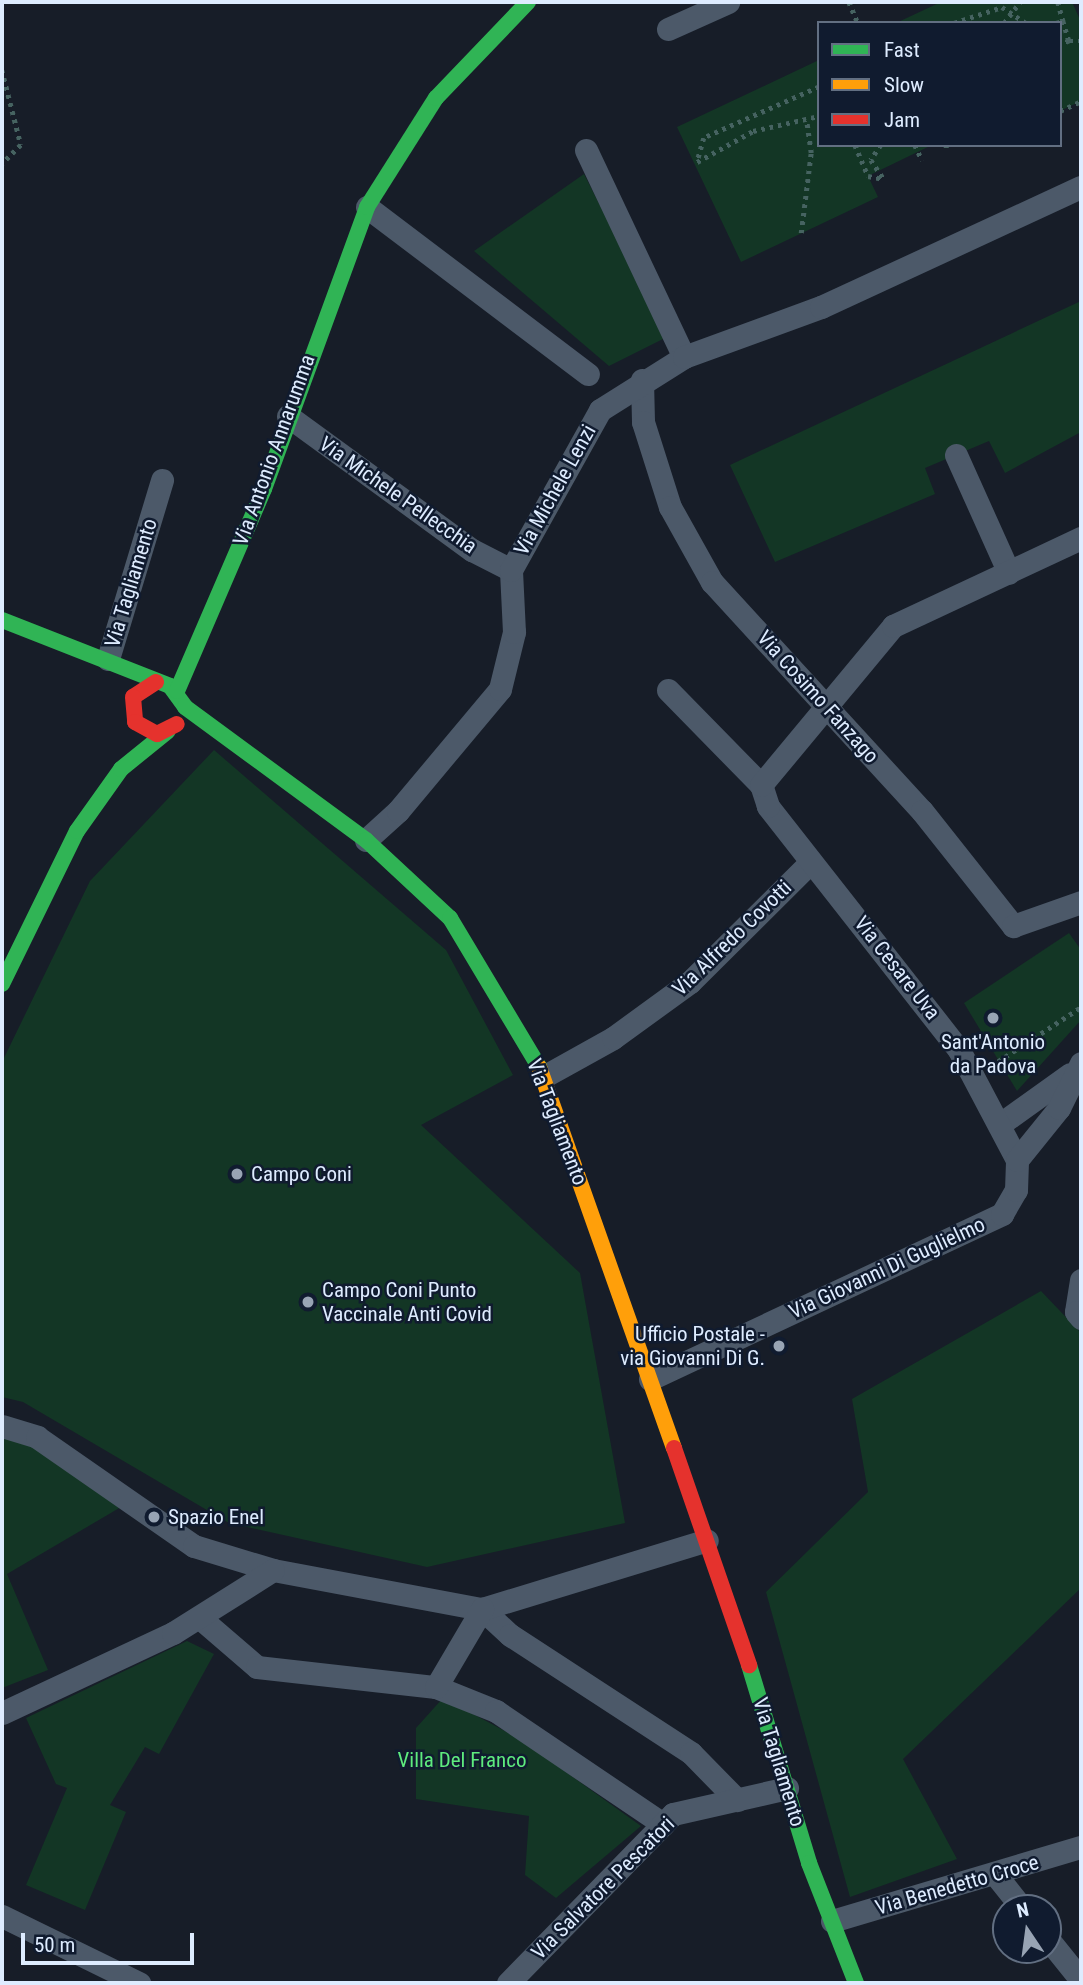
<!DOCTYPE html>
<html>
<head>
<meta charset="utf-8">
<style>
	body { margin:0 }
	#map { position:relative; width:1083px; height:1985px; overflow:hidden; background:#171d28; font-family:"Roboto Condensed",sans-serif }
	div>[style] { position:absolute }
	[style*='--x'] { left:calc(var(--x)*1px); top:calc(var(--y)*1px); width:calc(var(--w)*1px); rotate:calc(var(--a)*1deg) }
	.green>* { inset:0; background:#133625 }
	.path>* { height:4.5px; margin-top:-2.25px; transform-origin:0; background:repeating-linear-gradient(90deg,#466361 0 3.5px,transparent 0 8.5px) }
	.street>* { height:23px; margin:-11.5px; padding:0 11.5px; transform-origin:11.5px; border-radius:11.5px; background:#4c5969 }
	.fast>* { height:16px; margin:-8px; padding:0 8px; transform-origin:8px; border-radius:8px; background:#30b455 }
	.slow>* { height:16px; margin:-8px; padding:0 8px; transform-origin:8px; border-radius:8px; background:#ff9f0a }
	.jam>* { height:16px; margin:-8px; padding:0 8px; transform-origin:8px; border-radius:8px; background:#e5322d }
	.dots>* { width:19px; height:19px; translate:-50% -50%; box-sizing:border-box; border:4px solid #101b2f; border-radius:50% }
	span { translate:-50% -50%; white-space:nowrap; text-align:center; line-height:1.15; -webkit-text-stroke:5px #101b2f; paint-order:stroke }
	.street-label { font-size:21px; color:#deecff }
	.poi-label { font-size:21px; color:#deecff }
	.left { translate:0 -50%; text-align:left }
	.right { translate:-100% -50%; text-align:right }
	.park-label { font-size:21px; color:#5eeb7e }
	.frame { position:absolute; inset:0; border:4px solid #deecff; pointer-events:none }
	.legend { position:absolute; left:817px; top:21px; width:245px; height:126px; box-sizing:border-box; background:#101b2f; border:2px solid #626f82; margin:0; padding:9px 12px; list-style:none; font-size:21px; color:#deecff }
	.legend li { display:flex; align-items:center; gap:14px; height:35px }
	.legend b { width:35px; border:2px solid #626f82 }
	.north { position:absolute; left:992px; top:1894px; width:70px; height:70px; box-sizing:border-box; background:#101b2f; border:2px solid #626f82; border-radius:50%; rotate:347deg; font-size:19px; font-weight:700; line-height:28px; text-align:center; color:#deecff }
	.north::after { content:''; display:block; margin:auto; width:24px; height:32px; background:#98a4b4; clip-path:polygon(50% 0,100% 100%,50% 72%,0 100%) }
	.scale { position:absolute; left:21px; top:1933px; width:173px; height:32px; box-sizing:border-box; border:4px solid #deecff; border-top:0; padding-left:9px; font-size:21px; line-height:24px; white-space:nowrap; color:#deecff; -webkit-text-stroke:5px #101b2f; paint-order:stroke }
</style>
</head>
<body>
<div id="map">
	<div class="green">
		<i style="clip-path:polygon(941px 2px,1072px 2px,1081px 22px,1081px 101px,1060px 111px,1060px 23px,896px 23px)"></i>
		<i style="clip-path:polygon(819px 60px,819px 145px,932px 145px,868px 176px,878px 197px,741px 262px,677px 127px)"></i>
		<i style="clip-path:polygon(584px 174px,667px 337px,609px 366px,474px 251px)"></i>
		<i style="clip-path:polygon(1081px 301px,1081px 432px,1005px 473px,989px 441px,925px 468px,935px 494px,775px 562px,730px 465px)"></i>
		<i style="clip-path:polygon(214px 750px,446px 950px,513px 1075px,421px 1125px,580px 1273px,625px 1523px,427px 1567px,229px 1523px,23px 1402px,2px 1397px,2px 1062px,90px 881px)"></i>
		<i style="clip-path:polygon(1069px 933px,1081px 950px,1081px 1020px,1017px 1091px,964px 1003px)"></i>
		<i style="clip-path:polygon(1041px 1291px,1081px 1333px,1081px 1588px,903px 1759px,957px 1859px,850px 1897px,766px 1592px,868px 1492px,852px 1399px)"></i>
		<i style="clip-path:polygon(2px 1434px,36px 1443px,121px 1507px,7px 1574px,48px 1670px,2px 1688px)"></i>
		<i style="clip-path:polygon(187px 1641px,214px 1654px,159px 1754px,145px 1747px,110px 1805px,126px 1812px,85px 1910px,26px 1885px,67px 1788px,56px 1784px,26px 1718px)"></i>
		<i style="clip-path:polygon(443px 1698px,520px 1739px,641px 1826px,556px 1898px,525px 1875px,529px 1816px,416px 1799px,416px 1728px)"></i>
	</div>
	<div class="path">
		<i style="--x:849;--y:2;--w:23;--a:67"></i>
		<i style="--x:1058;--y:2;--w:20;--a:75"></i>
		<i style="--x:954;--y:23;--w:51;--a:-18.4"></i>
		<i style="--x:1002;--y:7;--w:29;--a:34"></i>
		<i style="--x:1004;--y:23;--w:26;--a:-53"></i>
		<i style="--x:1056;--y:23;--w:7;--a:-16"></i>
		<i style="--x:1063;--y:21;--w:21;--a:73"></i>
		<i style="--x:1069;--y:41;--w:10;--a:156"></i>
		<i style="--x:1069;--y:41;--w:12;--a:0"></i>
		<i style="--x:2;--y:70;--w:77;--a:75.8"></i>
		<i style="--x:21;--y:145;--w:27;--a:135"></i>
		<i style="--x:819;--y:87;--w:126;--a:156.1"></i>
		<i style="--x:704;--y:138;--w:25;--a:106"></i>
		<i style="--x:697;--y:162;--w:64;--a:-29"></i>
		<i style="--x:753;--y:131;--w:68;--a:-12.8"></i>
		<i style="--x:1060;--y:111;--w:23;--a:-25"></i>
		<i style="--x:855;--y:145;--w:34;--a:67"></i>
		<i style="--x:868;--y:176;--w:15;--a:11"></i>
		<i style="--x:881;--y:145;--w:18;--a:124"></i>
		<i style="--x:871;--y:160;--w:22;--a:56"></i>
		<i style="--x:915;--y:145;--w:17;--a:65"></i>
		<i style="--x:946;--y:148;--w:3;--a:-90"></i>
		<i style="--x:801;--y:233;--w:81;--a:-82.9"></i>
		<i style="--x:811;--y:153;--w:34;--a:-98"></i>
		<i style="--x:991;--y:1066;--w:108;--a:-33.2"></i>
	</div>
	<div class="street">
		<i style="--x:668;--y:29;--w:66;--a:-24.2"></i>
		<i style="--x:586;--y:150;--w:229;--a:64.7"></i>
		<i style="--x:367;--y:207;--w:277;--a:37.1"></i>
		<i style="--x:642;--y:380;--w:42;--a:88.6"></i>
		<i style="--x:643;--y:422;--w:89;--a:72.4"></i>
		<i style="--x:670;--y:507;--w:86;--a:60.8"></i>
		<i style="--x:712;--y:582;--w:311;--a:47.5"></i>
		<i style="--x:922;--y:811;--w:147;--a:51.6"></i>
		<i style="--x:1013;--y:926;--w:72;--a:-19.4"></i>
		<i style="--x:288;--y:416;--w:228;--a:36.1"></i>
		<i style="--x:472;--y:550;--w:44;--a:27.1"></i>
		<i style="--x:956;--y:455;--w:129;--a:65.8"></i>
		<i style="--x:108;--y:659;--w:187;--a:-73.2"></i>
		<i style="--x:668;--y:690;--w:133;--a:45.6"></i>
		<i style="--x:366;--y:840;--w:43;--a:-42.2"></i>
		<i style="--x:398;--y:811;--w:159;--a:-50.1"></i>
		<i style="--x:500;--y:689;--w:59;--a:-76.2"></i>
		<i style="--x:514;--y:632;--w:62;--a:-92.8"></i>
		<i style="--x:511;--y:570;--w:183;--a:-60.9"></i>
		<i style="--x:600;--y:410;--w:99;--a:-32.2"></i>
		<i style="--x:684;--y:357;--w:146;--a:-20.1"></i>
		<i style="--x:821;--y:307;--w:286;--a:-24.8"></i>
		<i style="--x:543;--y:1077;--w:80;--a:-29.1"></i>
		<i style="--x:613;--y:1038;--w:95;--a:-36"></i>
		<i style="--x:690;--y:982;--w:170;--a:-44.8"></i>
		<i style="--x:1003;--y:1122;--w:82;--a:-35.6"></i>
		<i style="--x:1017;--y:1160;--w:124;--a:-117.8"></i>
		<i style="--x:959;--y:1050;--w:310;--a:-128.1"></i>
		<i style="--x:768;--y:806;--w:22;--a:-108"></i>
		<i style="--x:761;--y:785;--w:207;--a:-50.3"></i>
		<i style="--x:893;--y:626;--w:208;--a:-25.1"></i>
		<i style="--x:1081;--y:1280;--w:32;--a:99"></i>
		<i style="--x:1076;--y:1312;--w:8;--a:50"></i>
		<i style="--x:650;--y:1379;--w:389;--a:-25.1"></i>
		<i style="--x:1002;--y:1214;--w:28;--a:-60"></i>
		<i style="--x:1016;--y:1190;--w:30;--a:-88"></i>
		<i style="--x:1017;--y:1160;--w:67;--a:-51.1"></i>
		<i style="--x:1059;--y:1108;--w:50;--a:-63.9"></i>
		<i style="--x:2;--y:1426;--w:37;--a:17"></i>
		<i style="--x:37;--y:1437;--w:191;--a:34.8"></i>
		<i style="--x:194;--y:1546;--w:83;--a:16.9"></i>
		<i style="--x:273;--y:1570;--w:213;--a:10.6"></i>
		<i style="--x:482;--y:1609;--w:38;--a:43"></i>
		<i style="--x:510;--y:1635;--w:216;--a:33.1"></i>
		<i style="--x:691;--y:1753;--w:66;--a:45.6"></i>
		<i style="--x:482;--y:1609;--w:235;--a:-17"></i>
		<i style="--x:200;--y:1618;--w:75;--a:40.7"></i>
		<i style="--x:257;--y:1667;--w:180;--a:6.4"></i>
		<i style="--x:436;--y:1687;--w:65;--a:21.8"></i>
		<i style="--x:496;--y:1711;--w:202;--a:34.1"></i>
		<i style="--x:436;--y:1687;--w:91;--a:-59.5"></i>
		<i style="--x:2;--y:1713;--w:189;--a:-25.1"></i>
		<i style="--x:173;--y:1633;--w:118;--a:-32.2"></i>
		<i style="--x:995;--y:1874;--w:43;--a:51.5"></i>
		<i style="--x:2;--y:1916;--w:153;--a:26.1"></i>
		<i style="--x:832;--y:1921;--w:260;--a:-16.6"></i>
		<i style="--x:1048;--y:1939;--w:53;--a:51.2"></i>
		<i style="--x:508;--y:1983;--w:236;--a:-45.7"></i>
		<i style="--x:673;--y:1814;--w:117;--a:-12.8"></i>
	</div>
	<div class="fast">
		<i style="--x:2;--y:620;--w:180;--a:21.4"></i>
		<i style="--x:170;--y:686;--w:26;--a:54"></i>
		<i style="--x:185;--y:707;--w:225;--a:36.3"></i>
		<i style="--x:366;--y:840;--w:115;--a:42.9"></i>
		<i style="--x:450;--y:918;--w:174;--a:59.1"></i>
		<i style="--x:177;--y:691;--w:220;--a:-66.7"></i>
		<i style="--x:264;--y:489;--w:300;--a:-69.9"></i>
		<i style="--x:367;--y:207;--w:129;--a:-57.7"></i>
		<i style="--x:436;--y:98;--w:133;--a:-46.2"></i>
		<i style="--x:2;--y:984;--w:170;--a:-63.9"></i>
		<i style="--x:77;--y:831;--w:76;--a:-54.6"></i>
		<i style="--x:121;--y:769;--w:60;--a:-39"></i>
		<i style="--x:749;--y:1665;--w:207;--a:73.1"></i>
		<i style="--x:809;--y:1863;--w:129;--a:68.6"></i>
	</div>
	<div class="slow">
		<i style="--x:539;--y:1067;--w:404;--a:70.5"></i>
	</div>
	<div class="jam">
		<i style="--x:156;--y:682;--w:27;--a:147"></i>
		<i style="--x:133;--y:697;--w:25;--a:85"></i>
		<i style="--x:135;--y:722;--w:25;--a:29"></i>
		<i style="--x:157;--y:734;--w:22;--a:-27"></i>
		<i style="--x:674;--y:1448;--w:230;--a:70.9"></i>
	</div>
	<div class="dots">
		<i style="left:993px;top:1018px;background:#98a4b4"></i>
		<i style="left:237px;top:1174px;background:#98a4b4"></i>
		<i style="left:308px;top:1302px;background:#98a4b4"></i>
		<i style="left:779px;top:1346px;background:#98a4b4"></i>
		<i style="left:154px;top:1517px;background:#98a4b4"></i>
	</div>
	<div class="street-label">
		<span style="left:274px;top:450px;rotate:-70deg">Via Antonio Annarumma</span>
		<span style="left:555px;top:490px;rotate:-61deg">Via Michele Lenzi</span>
		<span style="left:398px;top:495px;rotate:35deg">Via Michele Pellecchia</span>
		<span style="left:131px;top:583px;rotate:-73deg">Via Tagliamento</span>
		<span style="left:818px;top:697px;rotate:48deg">Via Cosimo Fanzago</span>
		<span style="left:732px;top:938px;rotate:-44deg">Via Alfredo Covotti</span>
		<span style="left:897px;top:968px;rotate:52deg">Via Cesare Uva</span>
		<span style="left:557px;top:1122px;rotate:69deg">Via Tagliamento</span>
		<span style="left:887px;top:1268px;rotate:-25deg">Via Giovanni Di Guglielmo</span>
		<span style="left:779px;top:1762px;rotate:73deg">Via Tagliamento</span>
		<span style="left:957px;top:1885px;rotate:-16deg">Via Benedetto Croce</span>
		<span style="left:603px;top:1888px;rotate:-45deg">Via Salvatore Pescatori</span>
	</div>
	<div class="poi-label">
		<span style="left:993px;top:1054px">Sant'Antonio<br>da Padova</span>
		<span class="left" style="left:251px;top:1174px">Campo Coni</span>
		<span class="left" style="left:322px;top:1302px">Campo Coni Punto<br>Vaccinale Anti Covid</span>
		<span class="right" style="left:765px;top:1346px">Ufficio Postale -<br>via Giovanni Di G.</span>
		<span class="left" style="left:168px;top:1517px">Spazio Enel</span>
	</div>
	<div class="park-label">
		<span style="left:462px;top:1760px">Villa Del Franco</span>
	</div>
	<div class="frame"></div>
	<ul class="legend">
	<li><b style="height:9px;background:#30b455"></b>Fast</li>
	<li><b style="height:9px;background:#ff9f0a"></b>Slow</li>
	<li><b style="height:9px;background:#e5322d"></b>Jam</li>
	</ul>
	<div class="north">N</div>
	<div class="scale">50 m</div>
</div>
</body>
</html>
